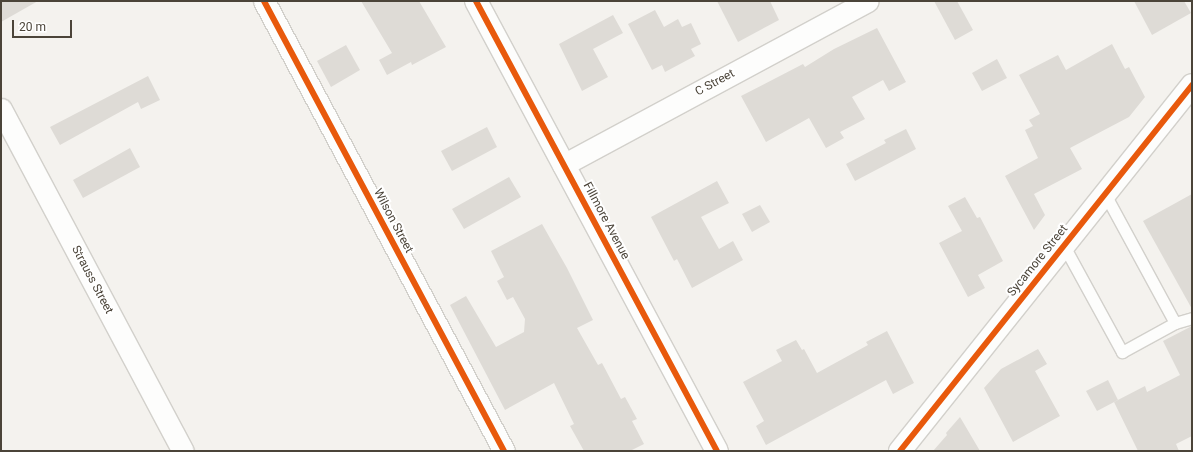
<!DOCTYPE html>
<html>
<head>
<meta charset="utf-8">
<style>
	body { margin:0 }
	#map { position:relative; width:1193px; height:452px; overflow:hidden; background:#f4f2ee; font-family:Roboto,sans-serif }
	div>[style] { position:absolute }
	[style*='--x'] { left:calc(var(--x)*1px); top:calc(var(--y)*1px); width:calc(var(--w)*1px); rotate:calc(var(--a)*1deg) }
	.building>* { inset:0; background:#dedbd6 }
	.roads { filter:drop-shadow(1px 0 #d2d0cb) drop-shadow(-1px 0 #d2d0cb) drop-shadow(0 1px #d2d0cb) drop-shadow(0 -1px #d2d0cb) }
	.service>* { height:11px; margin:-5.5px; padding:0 5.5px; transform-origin:5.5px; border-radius:5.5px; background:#fdfdfc }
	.minor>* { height:21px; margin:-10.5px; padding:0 10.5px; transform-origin:10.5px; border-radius:10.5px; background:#fdfdfc }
	.tertiary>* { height:22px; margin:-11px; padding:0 11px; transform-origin:11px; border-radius:11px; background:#fdfdfc }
	.cycleway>* { height:6px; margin:-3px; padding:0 3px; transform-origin:3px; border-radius:3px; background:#e8590c }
	span { translate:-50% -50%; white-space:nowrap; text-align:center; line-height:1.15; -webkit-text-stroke:4px #fff; paint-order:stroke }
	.street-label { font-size:12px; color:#4b4439 }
	.frame { position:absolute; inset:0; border:2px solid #4b4439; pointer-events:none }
	.scale { position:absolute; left:12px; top:20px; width:60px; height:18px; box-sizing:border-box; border:2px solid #4b4439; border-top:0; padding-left:5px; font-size:12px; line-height:14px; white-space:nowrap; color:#4b4439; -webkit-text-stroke:3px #fff; paint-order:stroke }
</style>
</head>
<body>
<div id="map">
	<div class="building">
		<i style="clip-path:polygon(1px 1px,38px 1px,1px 22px)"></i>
		<i style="clip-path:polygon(361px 1px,419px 1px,446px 47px,412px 65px,411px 62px,387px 75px,379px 60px,392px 53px)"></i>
		<i style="clip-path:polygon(717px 1px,770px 1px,779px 20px,738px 42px)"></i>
		<i style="clip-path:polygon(934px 1px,957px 1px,973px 30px,955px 40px)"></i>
		<i style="clip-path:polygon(1134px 1px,1184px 1px,1191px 13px,1152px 35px)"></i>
		<i style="clip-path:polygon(655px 10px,664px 27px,678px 19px,682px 27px,691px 23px,701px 44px,691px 49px,695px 56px,665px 72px,662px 65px,652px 70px,628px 24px)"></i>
		<i style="clip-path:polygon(613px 15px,623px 33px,593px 49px,608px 77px,582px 91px,559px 44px)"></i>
		<i style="clip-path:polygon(877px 28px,906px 82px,889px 91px,883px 80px,852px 97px,865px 119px,840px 132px,844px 138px,826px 148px,809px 118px,766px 142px,741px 96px,803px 64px,805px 67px,834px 49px)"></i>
		<i style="clip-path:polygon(1112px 44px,1125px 69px,1129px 67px,1145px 97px,1129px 117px,1070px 148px,1082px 169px,1034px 194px,1045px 215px,1034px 230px,1005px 176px,1038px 158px,1025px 130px,1033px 126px,1029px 120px,1040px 114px,1019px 75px,1058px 55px,1066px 70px)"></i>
		<i style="clip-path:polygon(346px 45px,360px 70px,331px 87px,317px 61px)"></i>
		<i style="clip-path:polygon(997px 59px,1007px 78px,982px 91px,972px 73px)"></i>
		<i style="clip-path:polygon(148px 76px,160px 100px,141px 109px,138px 102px,60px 145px,50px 127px)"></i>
		<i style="clip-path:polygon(487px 127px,497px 147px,452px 171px,441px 151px)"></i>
		<i style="clip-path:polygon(906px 129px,916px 149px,855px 181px,846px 164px,886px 143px,884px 140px)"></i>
		<i style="clip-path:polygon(130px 148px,140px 167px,83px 198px,73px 180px)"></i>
		<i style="clip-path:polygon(509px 177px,521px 197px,464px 229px,452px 209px)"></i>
		<i style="clip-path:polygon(717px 181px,729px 203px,701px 217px,719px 249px,733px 241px,743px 260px,692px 288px,677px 259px,674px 261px,651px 217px)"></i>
		<i style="clip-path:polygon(1192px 194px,1192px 309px,1143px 221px)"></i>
		<i style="clip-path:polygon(965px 197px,977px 218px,980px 217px,1003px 261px,978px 275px,985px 288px,968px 297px,939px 243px,962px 231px,948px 206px)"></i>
		<i style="clip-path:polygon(760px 205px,770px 222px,752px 232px,742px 214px)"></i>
		<i style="clip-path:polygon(542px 224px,567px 268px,593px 320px,577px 328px,598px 365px,602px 363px,621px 399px,625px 397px,637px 419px,632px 421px,644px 444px,630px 451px,584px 451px,570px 426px,574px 424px,554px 383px,505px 410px,450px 305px,466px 296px,496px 347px,524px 332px,525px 319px,513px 297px,507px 300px,497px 281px,504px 277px,491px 251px)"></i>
		<i style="clip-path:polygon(1192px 326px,1192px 436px,1176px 444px,1179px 451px,1138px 451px,1114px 402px,1145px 386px,1147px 392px,1180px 375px,1163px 341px)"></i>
		<i style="clip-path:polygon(887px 331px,914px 383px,893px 394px,886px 380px,766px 445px,756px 426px,764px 421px,743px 382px,782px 361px,776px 350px,796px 340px,802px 350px,804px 349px,817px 373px,868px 345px,866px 342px)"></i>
		<i style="clip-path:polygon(1038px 349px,1047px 364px,1035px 371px,1060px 416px,1013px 442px,984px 388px,1001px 369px)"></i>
		<i style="clip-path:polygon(1108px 380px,1118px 400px,1097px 411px,1086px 391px)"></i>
		<i style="clip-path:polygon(960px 417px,980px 451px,933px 451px,947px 435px,946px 433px)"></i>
	</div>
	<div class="roads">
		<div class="service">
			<i style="--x:1064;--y:246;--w:121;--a:61.3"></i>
			<i style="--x:1122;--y:352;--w:60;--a:-28.7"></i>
			<i style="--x:1175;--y:323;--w:147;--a:-118.5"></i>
			<i style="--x:1175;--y:323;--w:18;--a:-16"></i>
		</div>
		<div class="minor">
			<i style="--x:264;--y:1;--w:510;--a:61.93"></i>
			<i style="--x:1;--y:109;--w:387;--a:62"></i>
			<i style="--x:563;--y:165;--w:346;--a:-28.3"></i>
		</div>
		<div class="tertiary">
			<i style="--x:476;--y:1;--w:510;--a:61.83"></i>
			<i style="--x:900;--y:451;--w:468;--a:-51.4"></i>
		</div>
	</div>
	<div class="cycleway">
		<i style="--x:264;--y:1;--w:510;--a:61.93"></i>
		<i style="--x:476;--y:1;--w:510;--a:61.83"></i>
		<i style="--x:900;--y:451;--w:468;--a:-51.4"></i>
	</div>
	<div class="street-label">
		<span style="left:715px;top:83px;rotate:-28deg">C Street</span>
		<span style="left:393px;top:221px;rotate:62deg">Wilson Street</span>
		<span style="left:606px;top:221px;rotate:62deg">Fillmore Avenue</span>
		<span style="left:1038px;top:261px;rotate:-51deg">Sycamore Street</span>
		<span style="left:92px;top:280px;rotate:62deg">Strauss Street</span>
	</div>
	<div class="frame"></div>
	<div class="scale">20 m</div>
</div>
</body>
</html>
